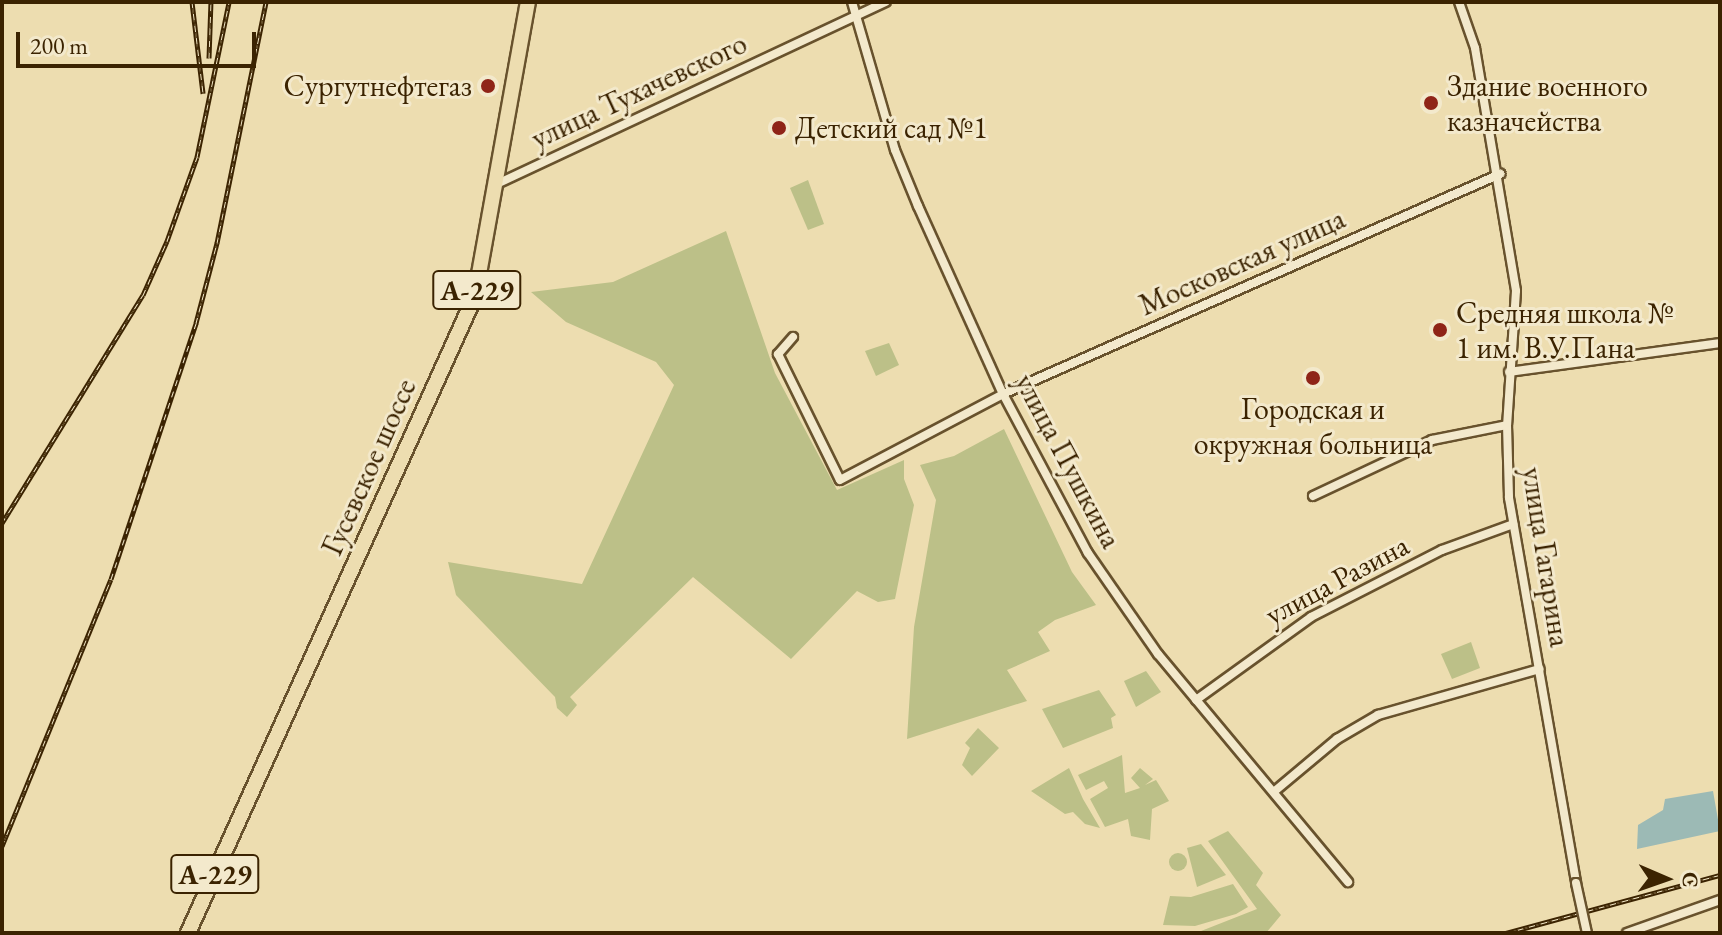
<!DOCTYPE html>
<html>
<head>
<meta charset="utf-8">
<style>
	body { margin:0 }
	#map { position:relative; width:1722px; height:935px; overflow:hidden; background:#edddb0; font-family:"EB Garamond",serif }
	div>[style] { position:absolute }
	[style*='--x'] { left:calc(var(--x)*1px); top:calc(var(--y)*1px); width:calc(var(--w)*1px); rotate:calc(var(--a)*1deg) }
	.green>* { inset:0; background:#bcc088 }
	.round { border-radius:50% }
	.water>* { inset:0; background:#9cbab5 }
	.roads { filter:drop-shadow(2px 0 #68522d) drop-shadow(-2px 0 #68522d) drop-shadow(0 2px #68522d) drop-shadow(0 -2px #68522d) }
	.minor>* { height:8px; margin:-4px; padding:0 4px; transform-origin:4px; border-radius:4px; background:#f3e9cc }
	.trunk>* { height:14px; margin:-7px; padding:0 7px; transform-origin:7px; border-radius:7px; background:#edddb0 }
	.rail>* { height:5px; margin-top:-2.5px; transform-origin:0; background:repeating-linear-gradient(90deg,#f3e9cc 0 6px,#3b2301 0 12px); box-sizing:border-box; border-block:2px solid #3b2301 }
	.bridges { filter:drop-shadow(2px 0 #68522d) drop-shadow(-2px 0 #68522d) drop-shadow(0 2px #68522d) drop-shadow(0 -2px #68522d) }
	.minor-bridge>* { height:8px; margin:-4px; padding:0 4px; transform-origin:4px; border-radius:4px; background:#f3e9cc }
	.dots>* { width:22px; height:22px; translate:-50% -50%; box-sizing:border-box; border:4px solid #f3e9cc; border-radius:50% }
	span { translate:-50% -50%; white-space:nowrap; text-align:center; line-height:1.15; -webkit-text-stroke:6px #f3e9cc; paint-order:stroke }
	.shield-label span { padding:2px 6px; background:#f3e9cc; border:2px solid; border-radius:6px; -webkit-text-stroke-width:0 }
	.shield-label { font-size:28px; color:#3b2301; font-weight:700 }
	.poi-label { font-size:30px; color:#3b2301 }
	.right { translate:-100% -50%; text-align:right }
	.left { translate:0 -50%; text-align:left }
	.street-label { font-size:30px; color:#3b2301 }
	.frame { position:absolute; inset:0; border:4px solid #3b2301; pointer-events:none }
	.north { position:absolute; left:1626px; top:839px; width:80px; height:80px; -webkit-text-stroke:6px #f3e9cc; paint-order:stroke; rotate:92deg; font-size:22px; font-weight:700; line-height:32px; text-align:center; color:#3b2301 }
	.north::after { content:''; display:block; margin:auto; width:28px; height:36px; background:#3b2301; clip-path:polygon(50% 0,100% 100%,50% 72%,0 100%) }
	.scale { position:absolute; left:16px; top:32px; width:240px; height:36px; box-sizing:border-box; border:4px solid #3b2301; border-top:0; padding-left:10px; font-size:24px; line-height:28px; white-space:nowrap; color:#3b2301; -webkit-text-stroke:6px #f3e9cc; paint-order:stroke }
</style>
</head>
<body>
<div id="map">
	<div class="green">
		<i style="clip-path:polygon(808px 180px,824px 224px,808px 230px,790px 188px)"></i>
		<i style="clip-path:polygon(726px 231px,775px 373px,837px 490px,904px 460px,904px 479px,914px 505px,895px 599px,878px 602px,857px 591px,791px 659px,693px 577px,570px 697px,577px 705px,567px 717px,557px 708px,555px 697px,456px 595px,448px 562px,582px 584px,674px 385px,656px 362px,566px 322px,531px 292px,613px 282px)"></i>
		<i style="clip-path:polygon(889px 343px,899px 365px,876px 376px,865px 351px)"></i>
		<i style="clip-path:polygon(1004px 429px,1072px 572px,1096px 605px,1055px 620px,1038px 632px,1050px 651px,1007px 670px,1027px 701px,907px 739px,914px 627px,936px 500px,920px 465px,954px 456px)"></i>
		<i style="clip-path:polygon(1471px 642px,1480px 668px,1452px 679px,1441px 654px)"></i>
		<i style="clip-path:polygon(1146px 671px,1161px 692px,1136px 707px,1124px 681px)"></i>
		<i style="clip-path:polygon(1099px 690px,1116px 715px,1111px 718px,1113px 728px,1063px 748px,1042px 709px)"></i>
		<i style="clip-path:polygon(978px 728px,999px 748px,972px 776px,962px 765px,970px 748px,965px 743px)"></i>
		<i style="clip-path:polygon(1122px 755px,1125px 793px,1140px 788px,1131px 778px,1140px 768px,1153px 779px,1145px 785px,1156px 780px,1169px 801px,1152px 809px,1150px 840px,1131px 836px,1128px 819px,1105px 827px,1090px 799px,1108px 788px,1104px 781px,1086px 790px,1078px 775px)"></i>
		<i style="clip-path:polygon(1069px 768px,1083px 799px,1100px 828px,1085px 824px,1073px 812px,1065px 814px,1031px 791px)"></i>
		<i style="clip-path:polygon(1228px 831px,1263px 873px,1256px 885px,1281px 915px,1266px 933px,1196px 933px,1257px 909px,1208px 841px)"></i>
		<i style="clip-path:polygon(1201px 844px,1226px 875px,1197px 887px,1187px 848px)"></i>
		<i class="round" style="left:1169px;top:853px;width:18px;height:18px"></i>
		<i style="clip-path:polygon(1233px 884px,1248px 907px,1236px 914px,1195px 926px,1163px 925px,1170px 896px,1191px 897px)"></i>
	</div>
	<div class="water">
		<i style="clip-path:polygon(1713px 791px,1720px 831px,1637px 849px,1638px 825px,1663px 810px,1665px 799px)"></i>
	</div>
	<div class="roads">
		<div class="minor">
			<i style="--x:852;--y:2;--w:154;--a:73.8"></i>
			<i style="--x:895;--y:150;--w:61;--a:67.7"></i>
			<i style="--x:918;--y:206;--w:206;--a:65.7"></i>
			<i style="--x:1003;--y:394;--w:180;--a:61.9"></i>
			<i style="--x:1088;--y:553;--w:123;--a:55.3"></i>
			<i style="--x:1158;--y:654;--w:297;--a:50.2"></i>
			<i style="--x:1459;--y:2;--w:49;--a:70.8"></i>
			<i style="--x:1475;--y:48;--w:246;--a:80.4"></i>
			<i style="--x:1516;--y:291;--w:134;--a:93.8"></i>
			<i style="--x:1507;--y:425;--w:73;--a:88.4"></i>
			<i style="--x:1509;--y:498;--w:391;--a:80.1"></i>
			<i style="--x:499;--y:183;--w:427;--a:-25.1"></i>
			<i style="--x:793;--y:337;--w:23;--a:131"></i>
			<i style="--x:778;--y:354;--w:140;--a:63.8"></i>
			<i style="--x:840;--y:480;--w:184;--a:-27.8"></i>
			<i style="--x:1003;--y:394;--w:544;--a:-23.88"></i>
			<i style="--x:1509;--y:372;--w:213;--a:-7.8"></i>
			<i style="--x:1313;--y:496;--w:132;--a:-25.2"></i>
			<i style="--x:1432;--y:440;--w:76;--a:-11.3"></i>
			<i style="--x:1196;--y:700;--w:142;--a:-35.8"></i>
			<i style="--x:1311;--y:617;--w:147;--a:-27.1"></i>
			<i style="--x:1442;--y:550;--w:76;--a:-20.1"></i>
			<i style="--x:1276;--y:790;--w:80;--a:-39.9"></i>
			<i style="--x:1337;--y:739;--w:48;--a:-30.3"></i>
			<i style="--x:1378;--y:715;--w:168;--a:-15.9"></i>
			<i style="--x:1627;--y:933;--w:99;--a:-19.5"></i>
		</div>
		<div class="trunk">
			<i style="--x:188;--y:933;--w:699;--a:-65.75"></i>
			<i style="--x:475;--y:296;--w:299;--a:-79.8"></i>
		</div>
	</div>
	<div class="rail">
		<i style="--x:192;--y:2;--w:92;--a:83.1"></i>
		<i style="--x:209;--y:58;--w:56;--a:-88"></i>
		<i style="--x:2;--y:523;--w:268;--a:-58.3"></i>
		<i style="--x:143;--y:295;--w:59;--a:-66"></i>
		<i style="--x:167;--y:241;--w:89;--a:-70.3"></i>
		<i style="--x:197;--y:157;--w:158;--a:-78.3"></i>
		<i style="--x:2;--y:846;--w:288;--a:-67.8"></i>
		<i style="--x:111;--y:579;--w:270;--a:-71.6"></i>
		<i style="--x:196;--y:323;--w:83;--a:-75.3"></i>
		<i style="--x:217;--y:243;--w:246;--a:-78.5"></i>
		<i style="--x:1506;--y:933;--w:222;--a:-15.2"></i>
	</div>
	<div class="bridges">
		<div class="minor-bridge">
			<i style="--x:1576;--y:883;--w:51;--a:77.6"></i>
		</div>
	</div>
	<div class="dots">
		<i style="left:488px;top:86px;background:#8f2418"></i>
		<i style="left:1431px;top:103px;background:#8f2418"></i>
		<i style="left:779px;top:128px;background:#8f2418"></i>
		<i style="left:1440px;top:330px;background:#8f2418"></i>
		<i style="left:1313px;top:378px;background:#8f2418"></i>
	</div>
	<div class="shield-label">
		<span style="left:477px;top:290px">А-229</span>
		<span style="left:215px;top:874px">А-229</span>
	</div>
	<div class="poi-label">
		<span class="right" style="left:472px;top:86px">Сургутнефтегаз</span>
		<span class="left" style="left:1447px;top:103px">Здание военного<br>казначейства</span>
		<span class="left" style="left:795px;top:128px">Детский сад №1</span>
		<span class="left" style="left:1456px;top:330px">Средняя школа №<br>1 им. В.У.Пана</span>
		<span style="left:1313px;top:426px">Городская и<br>окружная больница</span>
	</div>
	<div class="street-label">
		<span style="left:639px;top:91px;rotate:-25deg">улица Тухачевского</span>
		<span style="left:1242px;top:262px;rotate:-24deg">Московская улица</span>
		<span style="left:1068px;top:461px;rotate:62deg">улица Пушкина</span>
		<span style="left:369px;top:467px;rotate:-66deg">Гусевское шоссе</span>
		<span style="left:1546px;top:557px;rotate:81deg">улица Гагарина</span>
		<span style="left:1337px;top:580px;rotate:-28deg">улица Разина</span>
	</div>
	<div class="frame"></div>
	<div class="north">С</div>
	<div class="scale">200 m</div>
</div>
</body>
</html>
